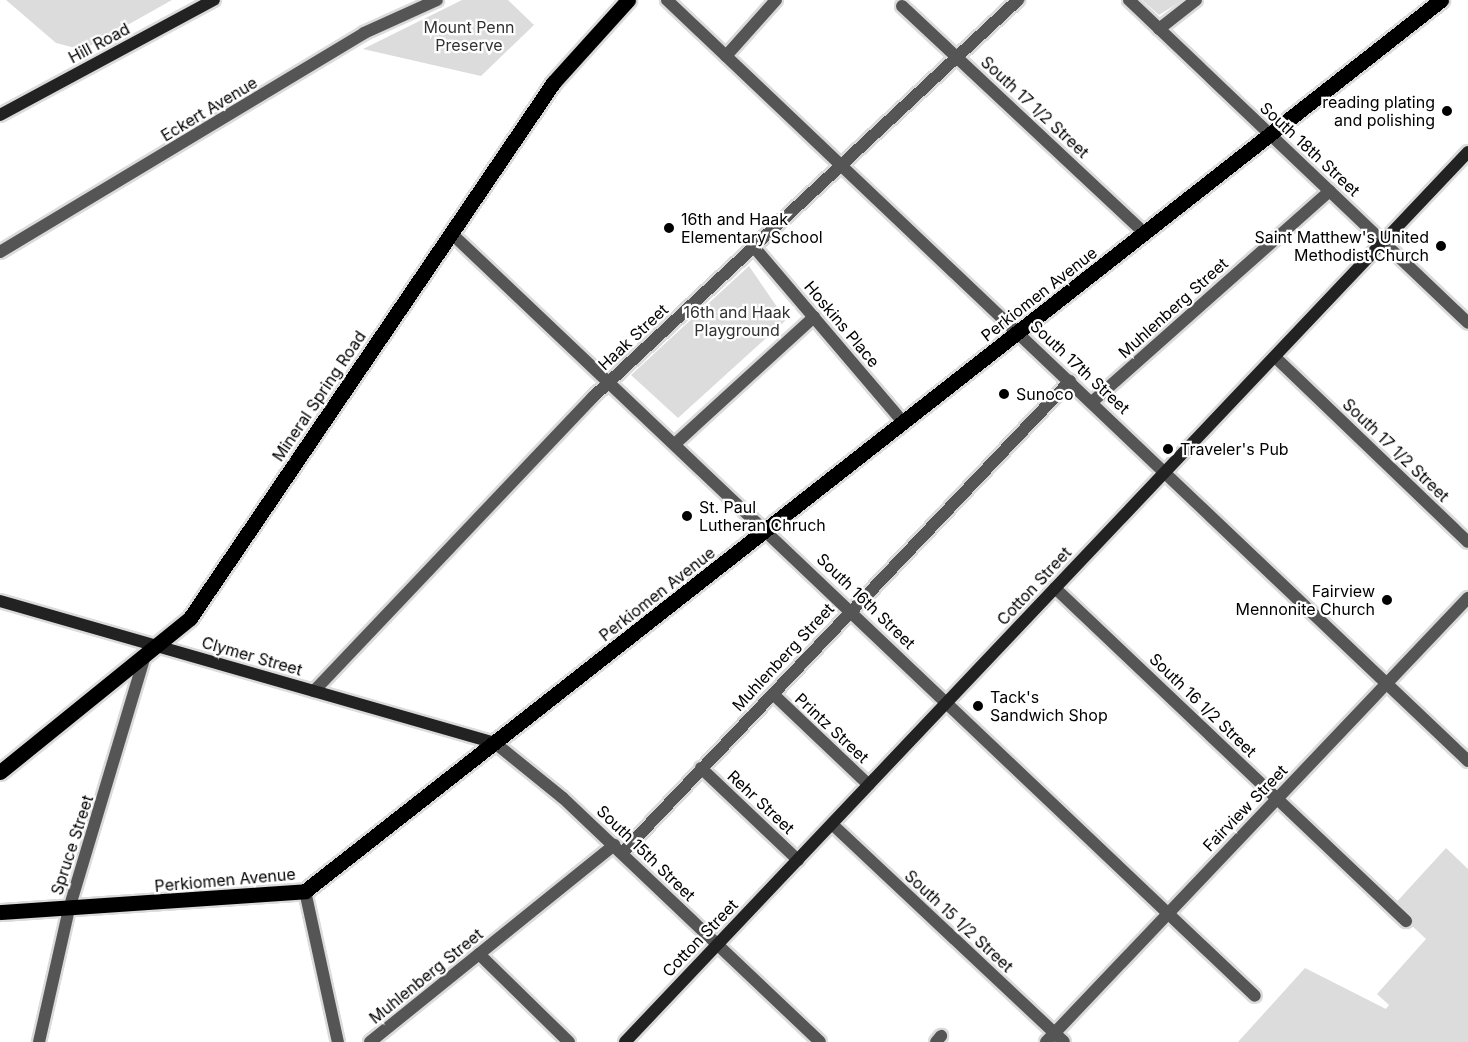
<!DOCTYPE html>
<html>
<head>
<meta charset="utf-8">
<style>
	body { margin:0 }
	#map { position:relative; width:1468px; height:1042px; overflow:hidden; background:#fff; font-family:Inter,sans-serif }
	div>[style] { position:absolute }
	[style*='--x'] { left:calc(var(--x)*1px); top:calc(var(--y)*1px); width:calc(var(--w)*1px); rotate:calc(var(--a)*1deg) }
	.green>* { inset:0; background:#dcdcdc }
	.roads { filter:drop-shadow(2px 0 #dbdbdb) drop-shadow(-2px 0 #dbdbdb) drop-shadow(0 2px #dbdbdb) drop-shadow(0 -2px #dbdbdb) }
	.street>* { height:12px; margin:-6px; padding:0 6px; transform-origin:6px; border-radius:6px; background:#555 }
	.secondary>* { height:12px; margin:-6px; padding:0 6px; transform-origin:6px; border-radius:6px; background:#222 }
	.primary>* { height:15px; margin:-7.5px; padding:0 7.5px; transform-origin:7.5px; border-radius:7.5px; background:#000 }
	.dots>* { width:16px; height:16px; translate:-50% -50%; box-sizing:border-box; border:3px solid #fff; border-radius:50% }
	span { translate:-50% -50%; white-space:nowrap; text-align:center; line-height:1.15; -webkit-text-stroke:4.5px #fff; paint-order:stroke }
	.park-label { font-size:16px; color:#333 }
	.street-label { font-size:16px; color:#000 }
	.poi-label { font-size:16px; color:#000 }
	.right { translate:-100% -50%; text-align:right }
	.left { translate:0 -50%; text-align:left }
</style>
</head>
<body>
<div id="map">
	<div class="green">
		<i style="clip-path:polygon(6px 0,172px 0,83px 50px,56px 43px)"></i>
		<i style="clip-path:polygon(462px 0,508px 0,534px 25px,481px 76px,363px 49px)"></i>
		<i style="clip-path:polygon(1142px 0,1183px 0,1159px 15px)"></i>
		<i style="clip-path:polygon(749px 266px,786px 320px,678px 418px,631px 375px)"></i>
		<i style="clip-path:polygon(1446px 848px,1468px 869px,1468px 1042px,1238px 1042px,1305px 968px,1386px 1009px,1389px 1005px,1377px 994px,1426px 939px,1392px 907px)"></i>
	</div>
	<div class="roads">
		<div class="street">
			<i style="--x:667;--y:0;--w:1105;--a:43.53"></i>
			<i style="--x:1129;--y:0;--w:468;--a:43.6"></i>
			<i style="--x:902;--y:6;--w:333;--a:43.1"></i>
			<i style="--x:1159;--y:29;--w:47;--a:-38.1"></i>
			<i style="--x:726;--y:56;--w:75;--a:-48.2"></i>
			<i style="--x:451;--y:233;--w:1108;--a:43.5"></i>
			<i style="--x:754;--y:247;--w:231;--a:49.6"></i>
			<i style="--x:0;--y:252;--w:425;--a:-31"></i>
			<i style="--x:364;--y:33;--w:80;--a:-24.3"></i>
			<i style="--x:1275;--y:357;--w:267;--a:43.8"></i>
			<i style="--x:1092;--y:402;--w:318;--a:-41.6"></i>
			<i style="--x:676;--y:443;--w:187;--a:-42.4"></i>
			<i style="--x:1055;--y:588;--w:484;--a:43.5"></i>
			<i style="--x:314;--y:691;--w:405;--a:-46.5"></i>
			<i style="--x:593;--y:397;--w:582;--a:-43.05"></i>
			<i style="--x:773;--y:694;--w:132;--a:43.5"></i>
			<i style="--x:495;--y:743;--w:87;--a:39"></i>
			<i style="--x:563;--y:798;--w:354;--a:43.5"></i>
			<i style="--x:701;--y:768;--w:134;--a:43.5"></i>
			<i style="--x:832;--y:824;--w:318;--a:43.2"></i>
			<i style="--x:622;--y:853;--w:651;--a:-46.49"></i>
			<i style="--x:305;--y:891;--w:155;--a:77.7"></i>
			<i style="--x:479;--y:954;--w:126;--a:44.4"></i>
			<i style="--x:39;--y:1042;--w:136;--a:-77.3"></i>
			<i style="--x:69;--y:909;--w:261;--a:-73.3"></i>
			<i style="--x:370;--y:1042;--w:314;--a:-38.9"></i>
			<i style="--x:936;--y:1042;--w:8;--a:-50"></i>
			<i style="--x:1046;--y:1042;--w:613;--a:-46.46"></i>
		</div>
		<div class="secondary">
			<i style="--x:0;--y:115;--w:243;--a:-28.3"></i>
			<i style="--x:0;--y:601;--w:515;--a:16.01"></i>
			<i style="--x:625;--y:1042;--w:1226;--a:-46.55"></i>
		</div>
		<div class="primary">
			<i style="--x:0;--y:772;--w:245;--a:-39"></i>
			<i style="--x:190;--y:618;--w:647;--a:-55.84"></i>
			<i style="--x:553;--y:83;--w:112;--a:-47.9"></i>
			<i style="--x:0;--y:912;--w:306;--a:-3.9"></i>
			<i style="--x:305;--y:891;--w:1444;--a:-38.11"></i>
		</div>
	</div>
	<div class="dots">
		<i style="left:1447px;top:111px;background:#000"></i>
		<i style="left:669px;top:228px;background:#000"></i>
		<i style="left:1441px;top:246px;background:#000"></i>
		<i style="left:1004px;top:394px;background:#000"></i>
		<i style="left:1168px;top:449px;background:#000"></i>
		<i style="left:687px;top:516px;background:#000"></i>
		<i style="left:1387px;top:600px;background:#000"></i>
		<i style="left:978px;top:706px;background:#000"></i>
	</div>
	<div class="park-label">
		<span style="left:469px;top:36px">Mount Penn<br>Preserve</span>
		<span style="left:737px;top:321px">16th and Haak<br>Playground</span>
	</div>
	<div class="street-label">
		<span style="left:99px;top:43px;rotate:-28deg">Hill Road</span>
		<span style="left:1035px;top:107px;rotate:43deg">South 17 1/2 Street</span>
		<span style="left:209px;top:109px;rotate:-31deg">Eckert Avenue</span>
		<span style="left:1310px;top:149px;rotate:43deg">South 18th Street</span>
		<span style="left:1039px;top:294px;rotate:-38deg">Perkiomen Avenue</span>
		<span style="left:1173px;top:308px;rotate:-42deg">Muhlenberg Street</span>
		<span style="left:842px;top:324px;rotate:50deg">Hoskins Place</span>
		<span style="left:633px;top:337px;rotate:-43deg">Haak Street</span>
		<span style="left:1080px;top:367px;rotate:43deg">South 17th Street</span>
		<span style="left:319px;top:396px;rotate:-56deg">Mineral Spring Road</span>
		<span style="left:1396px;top:450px;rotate:44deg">South 17 1/2 Street</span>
		<span style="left:1034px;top:586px;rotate:-47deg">Cotton Street</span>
		<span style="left:657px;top:594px;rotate:-38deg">Perkiomen Avenue</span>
		<span style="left:866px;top:601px;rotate:44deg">South 16th Street</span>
		<span style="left:252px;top:656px;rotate:16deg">Clymer Street</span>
		<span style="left:783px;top:657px;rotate:-47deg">Muhlenberg Street</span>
		<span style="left:1203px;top:705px;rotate:44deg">South 16 1/2 Street</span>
		<span style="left:832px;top:728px;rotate:43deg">Printz Street</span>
		<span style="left:761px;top:802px;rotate:43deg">Rehr Street</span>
		<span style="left:1245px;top:808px;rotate:-46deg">Fairview Street</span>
		<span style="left:72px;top:845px;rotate:-72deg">Spruce Street</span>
		<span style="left:646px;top:853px;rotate:44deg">South 15th Street</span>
		<span style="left:225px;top:880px;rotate:-5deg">Perkiomen Avenue</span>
		<span style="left:959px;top:921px;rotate:43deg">South 15 1/2 Street</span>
		<span style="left:700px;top:938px;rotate:-46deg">Cotton Street</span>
		<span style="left:426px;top:976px;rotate:-39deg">Muhlenberg Street</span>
	</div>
	<div class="poi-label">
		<span class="right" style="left:1435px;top:111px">reading plating<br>and polishing</span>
		<span class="left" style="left:681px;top:228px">16th and Haak<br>Elementary School</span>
		<span class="right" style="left:1429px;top:246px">Saint Matthew's United<br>Methodist Church</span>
		<span class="left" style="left:1016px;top:394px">Sunoco</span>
		<span class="left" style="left:1180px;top:449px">Traveler's Pub</span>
		<span class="left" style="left:699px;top:516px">St. Paul<br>Lutheran Chruch</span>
		<span class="right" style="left:1375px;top:600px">Fairview<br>Mennonite Church</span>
		<span class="left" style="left:990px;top:706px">Tack's<br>Sandwich Shop</span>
	</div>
</div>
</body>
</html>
